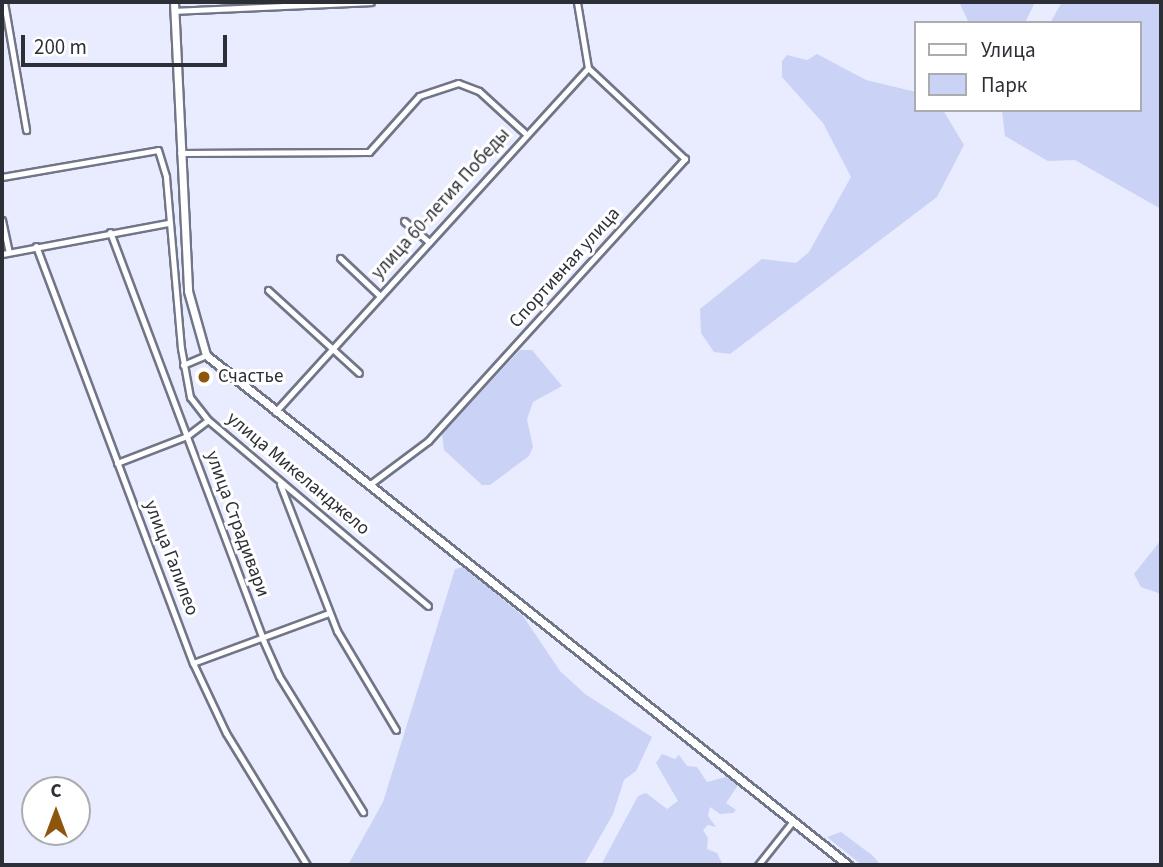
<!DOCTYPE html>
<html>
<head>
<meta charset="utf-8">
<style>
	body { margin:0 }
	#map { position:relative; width:1163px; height:867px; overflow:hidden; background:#e8ecfe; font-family:"Source Sans 3",sans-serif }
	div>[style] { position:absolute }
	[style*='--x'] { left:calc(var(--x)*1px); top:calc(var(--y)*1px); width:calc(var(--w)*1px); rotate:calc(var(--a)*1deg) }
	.green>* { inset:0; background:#cad2f6 }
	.roads { filter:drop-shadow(2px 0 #717588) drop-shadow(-2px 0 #717588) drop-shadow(0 2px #717588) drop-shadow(0 -2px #717588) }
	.minor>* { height:5px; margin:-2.5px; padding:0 2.5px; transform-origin:2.5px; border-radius:2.5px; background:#fff }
	.tertiary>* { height:7px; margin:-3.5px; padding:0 3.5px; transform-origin:3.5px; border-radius:3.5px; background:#fff }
	.dots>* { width:19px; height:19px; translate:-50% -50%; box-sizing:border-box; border:4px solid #fff; border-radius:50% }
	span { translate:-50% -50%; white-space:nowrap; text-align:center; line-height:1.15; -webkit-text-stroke:6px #fff; paint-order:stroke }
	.street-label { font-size:19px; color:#2d2f37 }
	.poi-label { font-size:19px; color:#2d2f37 }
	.left { translate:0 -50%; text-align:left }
	.frame { position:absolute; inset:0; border:4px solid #2d2f37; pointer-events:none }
	.legend { position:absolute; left:914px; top:21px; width:228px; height:91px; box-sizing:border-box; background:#fff; border:2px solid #abacaf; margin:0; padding:9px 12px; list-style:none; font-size:21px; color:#2d2f37 }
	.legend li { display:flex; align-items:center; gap:14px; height:35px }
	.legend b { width:35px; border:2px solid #abacaf }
	.north { position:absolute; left:21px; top:776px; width:70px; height:70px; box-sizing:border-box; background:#fff; border:2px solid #abacaf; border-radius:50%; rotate:0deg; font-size:19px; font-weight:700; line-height:28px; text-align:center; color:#2d2f37 }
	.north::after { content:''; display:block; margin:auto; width:24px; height:32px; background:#8e560d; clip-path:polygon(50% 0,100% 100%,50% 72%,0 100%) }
	.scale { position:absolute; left:21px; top:35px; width:206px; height:32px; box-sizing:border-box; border:4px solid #2d2f37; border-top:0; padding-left:9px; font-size:21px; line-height:24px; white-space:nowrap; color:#2d2f37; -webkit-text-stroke:5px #fff; paint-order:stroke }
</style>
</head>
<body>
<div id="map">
	<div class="green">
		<i style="clip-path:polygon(959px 2px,1035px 2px,1025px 23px,969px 23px)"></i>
		<i style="clip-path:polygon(1062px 2px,1161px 2px,1161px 209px,1075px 160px,1048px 161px,1005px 136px,1002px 110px,1140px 110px,1140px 23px,1050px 23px)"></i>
		<i style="clip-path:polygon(817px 54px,866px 80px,916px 92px,916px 110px,943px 110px,964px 145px,937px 197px,730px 354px,714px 352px,701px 333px,700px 309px,762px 259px,796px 263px,809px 252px,851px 177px,823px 123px,782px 77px,782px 61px,787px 55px,807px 60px)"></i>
		<i style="clip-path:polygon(520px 350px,532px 350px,562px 386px,533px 402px,527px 419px,533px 447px,529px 456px,490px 485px,482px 485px,444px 450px,442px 434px)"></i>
		<i style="clip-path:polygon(1161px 540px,1161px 594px,1141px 587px,1134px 574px)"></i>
		<i style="clip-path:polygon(464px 567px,523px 616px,560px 671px,585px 694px,652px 737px,636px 771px,624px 780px,613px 814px,584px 865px,348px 865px,383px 802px,455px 569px)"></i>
		<i style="clip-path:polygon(662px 754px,675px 759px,679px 755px,687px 766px,697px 767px,707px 782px,726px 777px,736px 780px,738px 785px,726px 803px,736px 810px,733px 813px,720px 814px,710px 807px,708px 816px,716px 827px,708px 825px,703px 830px,708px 838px,707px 849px,717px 853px,723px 865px,601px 865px,638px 796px,646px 793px,667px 809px,678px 801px,656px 763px)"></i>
		<i style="clip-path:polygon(841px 832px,872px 855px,881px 865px,862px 865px,827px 837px)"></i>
	</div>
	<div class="roads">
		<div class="minor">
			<i style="--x:4;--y:2;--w:130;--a:80.2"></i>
			<i style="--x:174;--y:11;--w:197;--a:-2.6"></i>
			<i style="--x:180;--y:153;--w:189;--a:-0.3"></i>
			<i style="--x:369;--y:152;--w:75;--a:-48.2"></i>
			<i style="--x:419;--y:96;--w:41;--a:-18.4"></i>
			<i style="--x:458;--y:83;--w:22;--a:21"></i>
			<i style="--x:479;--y:91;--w:62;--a:42.4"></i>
			<i style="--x:2;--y:177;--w:158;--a:-9.8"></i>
			<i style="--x:158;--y:150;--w:28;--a:73"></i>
			<i style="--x:166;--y:177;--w:172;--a:85"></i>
			<i style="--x:181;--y:348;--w:50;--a:79.6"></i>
			<i style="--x:190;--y:397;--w:29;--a:52"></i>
			<i style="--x:208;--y:420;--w:288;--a:40.2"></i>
			<i style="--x:2;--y:220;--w:33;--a:78"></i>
			<i style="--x:404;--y:221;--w:33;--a:40"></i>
			<i style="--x:110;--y:232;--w:436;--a:69.4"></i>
			<i style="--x:263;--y:640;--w:39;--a:66"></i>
			<i style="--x:279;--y:676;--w:160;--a:58.3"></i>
			<i style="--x:36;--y:246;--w:446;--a:69.4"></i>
			<i style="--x:193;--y:663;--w:77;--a:64.8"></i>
			<i style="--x:226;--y:733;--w:155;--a:58.5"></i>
			<i style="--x:2;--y:254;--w:169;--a:-10.6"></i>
			<i style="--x:340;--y:258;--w:55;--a:43.5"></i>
			<i style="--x:268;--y:290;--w:123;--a:42.4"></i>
			<i style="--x:183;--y:365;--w:25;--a:-23"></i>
			<i style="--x:275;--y:412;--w:465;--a:-47.7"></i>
			<i style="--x:588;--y:68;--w:67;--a:-99.5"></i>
			<i style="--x:117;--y:463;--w:75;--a:-21.1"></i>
			<i style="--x:187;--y:436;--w:26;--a:-37"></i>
			<i style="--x:280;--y:484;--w:158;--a:68.8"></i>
			<i style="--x:337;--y:631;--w:115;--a:59.2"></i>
			<i style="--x:369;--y:485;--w:74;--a:-36.7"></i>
			<i style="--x:428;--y:441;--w:382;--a:-47.7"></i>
			<i style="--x:685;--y:159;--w:133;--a:-136.8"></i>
			<i style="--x:193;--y:663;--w:145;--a:-20.2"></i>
			<i style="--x:758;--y:865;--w:56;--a:-51.5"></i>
		</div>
		<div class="tertiary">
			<i style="--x:174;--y:2;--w:289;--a:87.2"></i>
			<i style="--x:188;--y:291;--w:66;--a:74.3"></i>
			<i style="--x:206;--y:355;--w:820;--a:38.46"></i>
		</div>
	</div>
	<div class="dots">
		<i style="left:204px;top:377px;background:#8e560d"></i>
	</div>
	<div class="street-label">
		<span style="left:441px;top:204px;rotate:-48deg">улица 60-летия Победы</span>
		<span style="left:565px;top:268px;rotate:-48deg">Спортивная улица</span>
		<span style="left:298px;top:474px;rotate:40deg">улица Микеланджело</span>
		<span style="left:237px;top:524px;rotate:70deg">улица Страдивари</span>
		<span style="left:171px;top:558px;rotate:69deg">улица Галилео</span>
	</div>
	<div class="poi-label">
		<span class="left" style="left:218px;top:377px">Счастье</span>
	</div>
	<div class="frame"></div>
	<ul class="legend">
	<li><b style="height:9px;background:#fff"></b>Улица</li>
	<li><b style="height:19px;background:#cad2f6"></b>Парк</li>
	</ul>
	<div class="north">С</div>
	<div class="scale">200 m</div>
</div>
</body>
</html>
